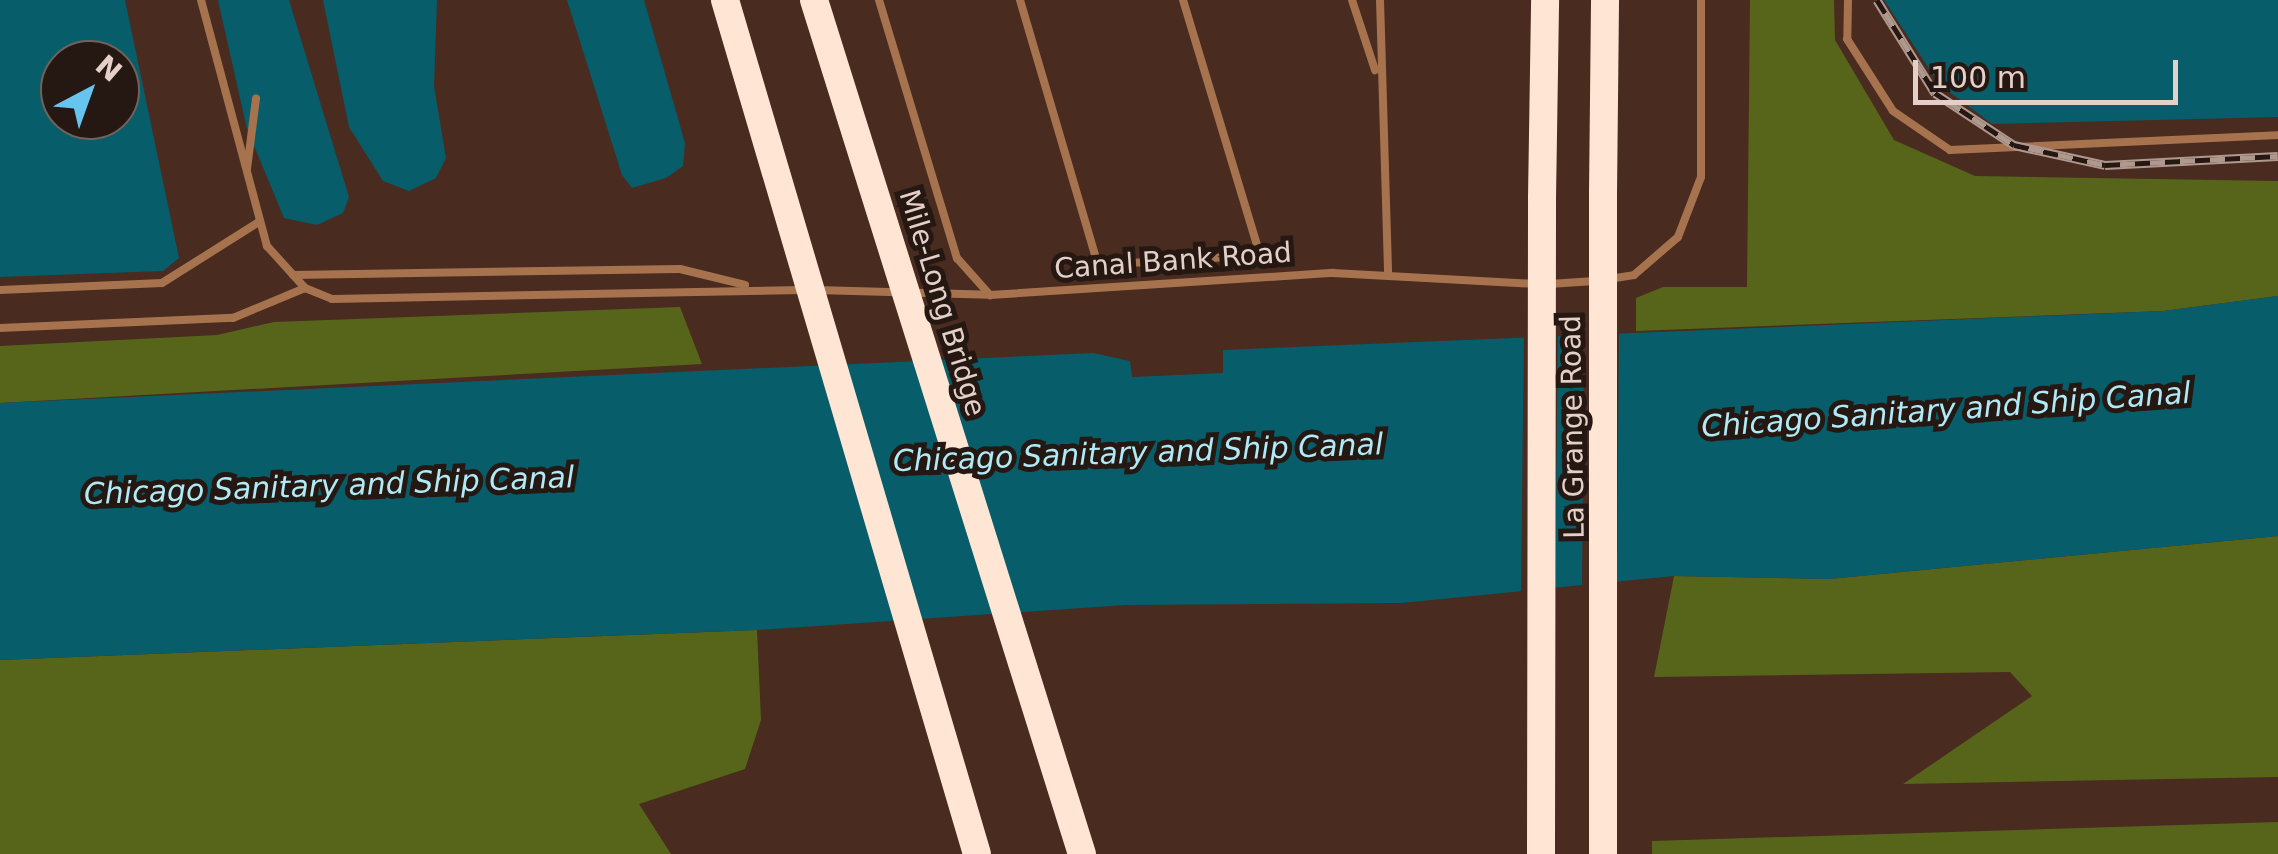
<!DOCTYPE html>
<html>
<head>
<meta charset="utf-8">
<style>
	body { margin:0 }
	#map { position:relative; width:2278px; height:854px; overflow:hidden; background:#492b1f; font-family:"DejaVu Sans",sans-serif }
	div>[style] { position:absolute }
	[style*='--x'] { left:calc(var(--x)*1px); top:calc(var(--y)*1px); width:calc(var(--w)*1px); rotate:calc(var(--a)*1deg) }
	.forest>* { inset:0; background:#57651b }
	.water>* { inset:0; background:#085d6a }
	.pier>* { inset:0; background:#492b1f }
	.lane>* { height:8px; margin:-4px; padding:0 4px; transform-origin:4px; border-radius:4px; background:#a6734e }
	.highway>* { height:28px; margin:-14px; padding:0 14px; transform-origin:14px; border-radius:14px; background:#ffe5d3 }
	.rail>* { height:9px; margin-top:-4.5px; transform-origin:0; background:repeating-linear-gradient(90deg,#251812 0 15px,#af988e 0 30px); box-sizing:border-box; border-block:2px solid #af988e }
	.highway-bridge>* { height:28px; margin:-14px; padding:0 14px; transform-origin:14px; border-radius:14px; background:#ffe5d3 }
	span { translate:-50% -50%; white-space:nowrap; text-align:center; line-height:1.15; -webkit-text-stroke:10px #251812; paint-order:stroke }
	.street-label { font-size:28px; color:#e4d0c8 }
	.water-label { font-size:30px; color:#afeaf6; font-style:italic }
	.north { position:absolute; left:40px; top:40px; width:100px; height:100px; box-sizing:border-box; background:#251812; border:2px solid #71625b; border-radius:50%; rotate:41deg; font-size:28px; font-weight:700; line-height:40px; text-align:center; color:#e4d0c8 }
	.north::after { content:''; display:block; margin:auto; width:35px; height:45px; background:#66c4ef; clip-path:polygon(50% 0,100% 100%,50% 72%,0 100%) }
	.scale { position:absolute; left:1913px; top:60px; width:265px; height:45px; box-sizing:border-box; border:5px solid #e4d0c8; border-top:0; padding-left:12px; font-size:30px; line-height:35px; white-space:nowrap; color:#e4d0c8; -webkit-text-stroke:8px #251812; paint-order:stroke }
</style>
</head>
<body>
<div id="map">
	<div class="forest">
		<i style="clip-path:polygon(1750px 0,1834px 0,1835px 40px,1894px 140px,1975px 176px,2278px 181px,2278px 296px,2163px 311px,1636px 331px,1636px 298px,1663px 287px,1747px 287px)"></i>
		<i style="clip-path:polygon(680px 307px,702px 364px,0 403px,0 346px,217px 335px,274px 322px)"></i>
		<i style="clip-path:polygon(2278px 536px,2278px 777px,1903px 784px,2032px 696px,2010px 672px,1654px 677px,1674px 576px,1829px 579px)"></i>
		<i style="clip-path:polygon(757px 630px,761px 720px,745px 769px,639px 804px,671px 854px,0 854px,0 660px)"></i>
		<i style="clip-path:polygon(2278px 822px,2278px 854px,1652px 854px,1652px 841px)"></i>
	</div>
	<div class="water">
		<i style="clip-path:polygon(evenodd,0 0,125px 0,179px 258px,163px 271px,0 277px,0 0,60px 60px,120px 60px,120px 120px,60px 120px,60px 60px)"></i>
		<i style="clip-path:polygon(218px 0,289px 0,349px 197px,343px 213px,317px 225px,284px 218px,247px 129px)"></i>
		<i style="clip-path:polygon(323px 0,437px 0,434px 86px,446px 158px,436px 178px,409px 191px,383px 181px,349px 127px)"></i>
		<i style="clip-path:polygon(567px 0,644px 0,685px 143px,683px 166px,666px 178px,632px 188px,622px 175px)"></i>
		<i style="clip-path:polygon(1884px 0,2278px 0,2278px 117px,1992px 124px,1939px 84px)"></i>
		<i style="clip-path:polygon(2278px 296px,2278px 536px,1829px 579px,1674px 576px,1401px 603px,1126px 605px,757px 630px,0 660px,0 403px,1093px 353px,1130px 361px,1132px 377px,1223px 373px,1223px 350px,2163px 311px)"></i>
	</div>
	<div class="pier">
		<i style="clip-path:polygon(1619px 326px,1617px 587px,1582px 590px,1584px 327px)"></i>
		<i style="clip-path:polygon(1558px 328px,1555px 593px,1521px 596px,1524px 329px)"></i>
	</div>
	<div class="lane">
		<i style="--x:201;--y:0;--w:255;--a:75"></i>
		<i style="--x:267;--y:246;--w:57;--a:47.9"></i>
		<i style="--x:305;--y:288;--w:29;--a:22"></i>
		<i style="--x:332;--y:299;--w:470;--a:-1.1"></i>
		<i style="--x:879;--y:0;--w:270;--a:73.2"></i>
		<i style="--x:957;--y:258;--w:50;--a:48.3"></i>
		<i style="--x:1020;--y:0;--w:276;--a:73.6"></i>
		<i style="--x:1098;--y:265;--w:162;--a:-3.5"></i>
		<i style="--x:1260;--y:255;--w:266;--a:-106.8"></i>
		<i style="--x:1352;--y:0;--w:74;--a:71.8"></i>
		<i style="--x:1380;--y:0;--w:275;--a:88.3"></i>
		<i style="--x:1848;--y:0;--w:39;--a:91"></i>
		<i style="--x:1847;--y:39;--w:85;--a:57.4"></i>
		<i style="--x:1893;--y:111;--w:69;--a:34.4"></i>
		<i style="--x:1950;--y:150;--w:328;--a:-2.6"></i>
		<i style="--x:247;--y:169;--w:71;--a:-82.7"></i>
		<i style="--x:293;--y:275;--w:387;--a:-0.9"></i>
		<i style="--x:680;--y:269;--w:67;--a:13.8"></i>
		<i style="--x:1609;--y:279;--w:25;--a:-9"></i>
		<i style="--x:1634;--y:275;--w:58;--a:-40.8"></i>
		<i style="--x:1678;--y:237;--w:64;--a:-69"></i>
		<i style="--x:1701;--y:177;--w:177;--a:-90"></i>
		<i style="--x:1549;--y:284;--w:46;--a:-3.7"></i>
		<i style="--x:0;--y:290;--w:162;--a:-2.5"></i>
		<i style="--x:162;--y:283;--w:115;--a:-32.2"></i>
		<i style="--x:816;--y:290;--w:174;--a:1.6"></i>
		<i style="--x:990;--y:295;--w:344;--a:-3.7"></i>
		<i style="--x:1333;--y:273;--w:202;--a:3.1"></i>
		<i style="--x:0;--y:328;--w:233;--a:-2.5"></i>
		<i style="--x:233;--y:318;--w:78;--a:-22.6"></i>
	</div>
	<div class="highway">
		<i style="--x:1603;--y:194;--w:194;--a:-89.4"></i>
		<i style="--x:1542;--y:198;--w:198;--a:-89.1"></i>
	</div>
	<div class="rail">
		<i style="--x:1877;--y:0;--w:110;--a:58.1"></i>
		<i style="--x:1935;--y:93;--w:95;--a:33.4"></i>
		<i style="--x:2014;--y:145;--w:93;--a:12.4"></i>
		<i style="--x:2105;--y:165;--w:173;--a:-3"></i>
	</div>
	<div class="highway-bridge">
		<i style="--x:725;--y:0;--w:890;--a:73.56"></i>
		<i style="--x:814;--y:0;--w:895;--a:72.58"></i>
		<i style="--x:1541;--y:854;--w:656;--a:-89.91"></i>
		<i style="--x:1603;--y:854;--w:660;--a:-90"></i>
	</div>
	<div class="street-label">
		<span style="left:1173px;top:261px;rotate:-4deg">Canal Bank Road</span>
		<span style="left:942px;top:303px;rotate:73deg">Mile-Long Bridge</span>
		<span style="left:1573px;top:427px;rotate:-91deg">La Grange Road</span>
	</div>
	<div class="water-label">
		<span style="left:1946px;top:410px;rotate:-4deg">Chicago Sanitary and Ship Canal</span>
		<span style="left:1138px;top:453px;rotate:-2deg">Chicago Sanitary and Ship Canal</span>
		<span style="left:329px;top:486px;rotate:-2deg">Chicago Sanitary and Ship Canal</span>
	</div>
	<div class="north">N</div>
	<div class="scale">100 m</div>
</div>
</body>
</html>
